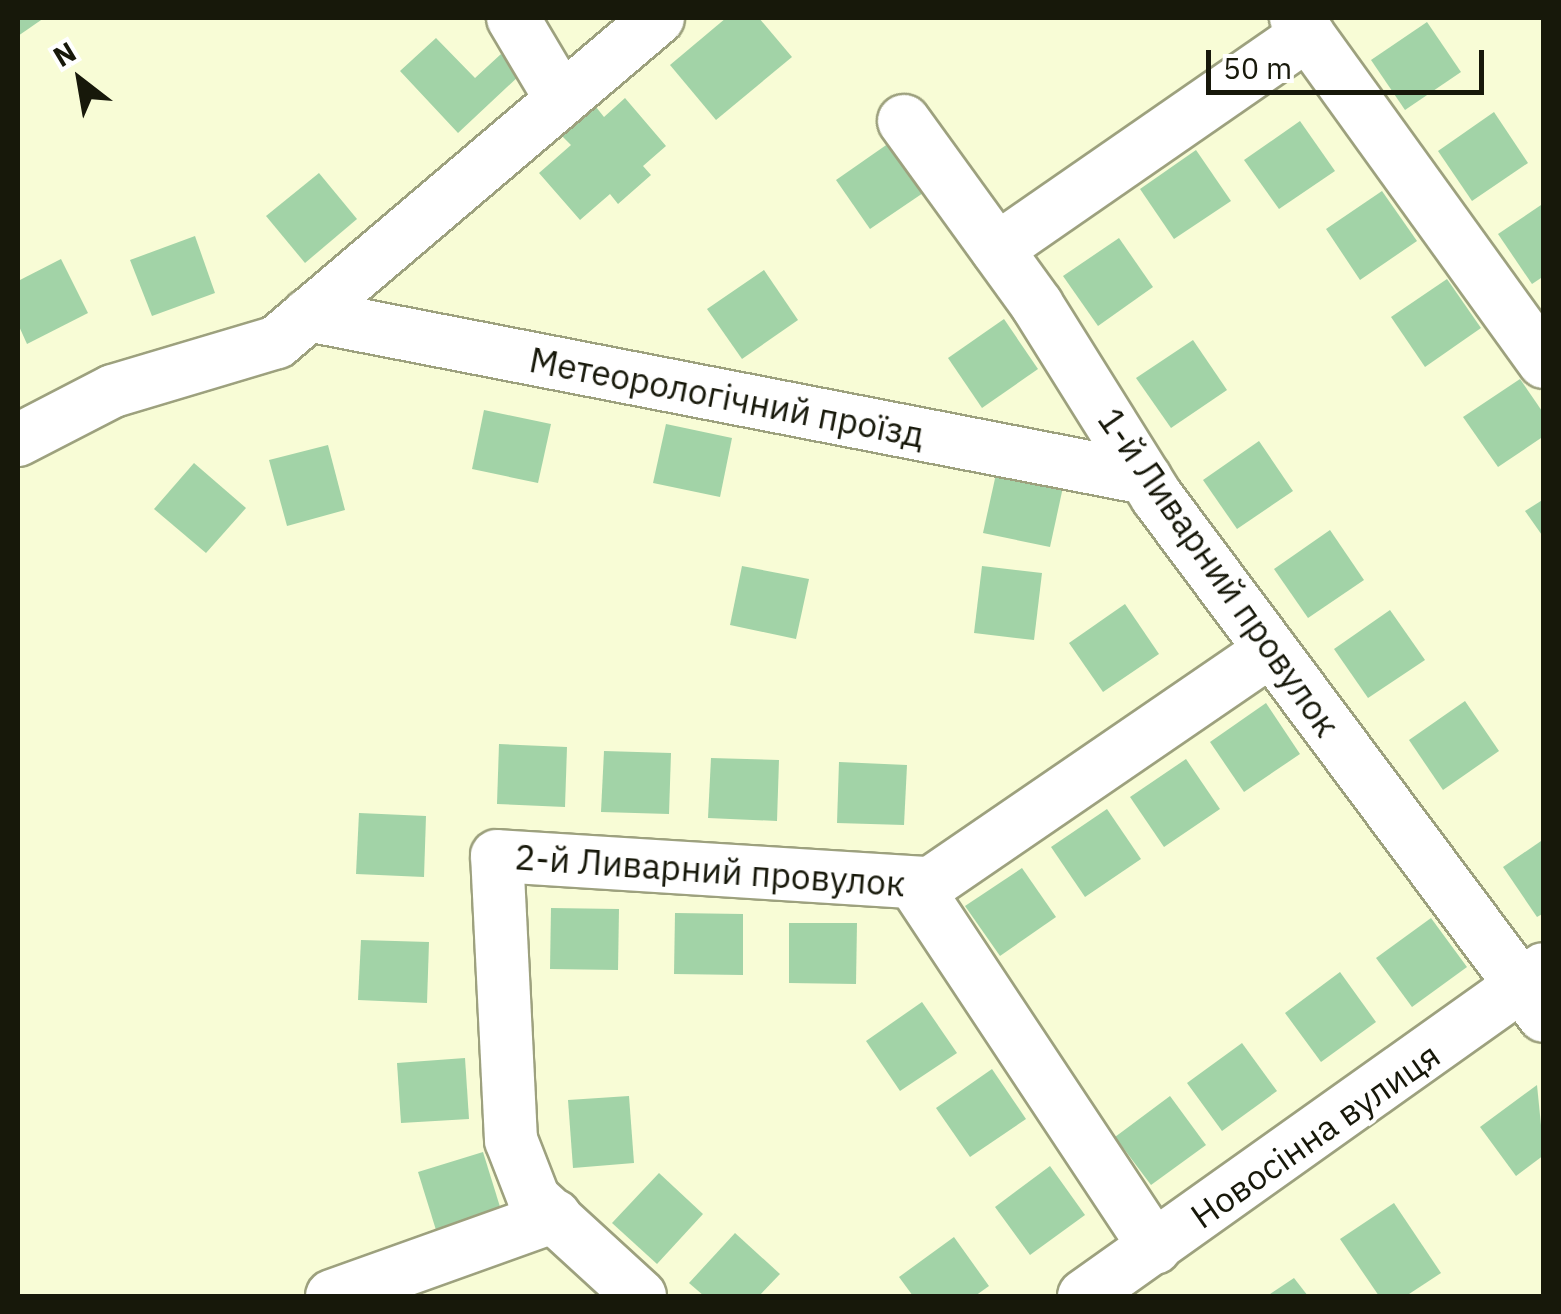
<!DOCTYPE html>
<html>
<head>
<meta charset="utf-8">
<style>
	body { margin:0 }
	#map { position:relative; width:1561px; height:1314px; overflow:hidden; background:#f8fcd6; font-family:"IBM Plex Sans",sans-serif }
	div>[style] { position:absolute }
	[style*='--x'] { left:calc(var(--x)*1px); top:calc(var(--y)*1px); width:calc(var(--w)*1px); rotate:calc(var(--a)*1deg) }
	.building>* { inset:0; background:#a2d3a7 }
	.roads { filter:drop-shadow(2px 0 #9da17e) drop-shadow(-2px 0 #9da17e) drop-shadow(0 2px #9da17e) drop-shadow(0 -2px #9da17e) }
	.minor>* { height:52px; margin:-26px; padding:0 26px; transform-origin:26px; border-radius:26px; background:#fff }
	span { translate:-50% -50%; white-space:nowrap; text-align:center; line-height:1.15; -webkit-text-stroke:8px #fff; paint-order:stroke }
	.street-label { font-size:35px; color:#17180a }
	.frame { position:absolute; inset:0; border:20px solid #17180a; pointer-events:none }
	.north { position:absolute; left:30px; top:30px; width:100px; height:100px; -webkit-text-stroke:8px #fff; paint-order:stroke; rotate:329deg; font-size:28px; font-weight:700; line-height:40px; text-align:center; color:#17180a }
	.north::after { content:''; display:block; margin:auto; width:35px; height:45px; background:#17180a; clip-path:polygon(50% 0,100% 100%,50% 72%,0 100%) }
	.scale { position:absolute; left:1206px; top:50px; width:278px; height:45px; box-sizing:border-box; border:5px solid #17180a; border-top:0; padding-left:12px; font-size:30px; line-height:35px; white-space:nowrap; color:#17180a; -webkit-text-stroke:8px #fff; paint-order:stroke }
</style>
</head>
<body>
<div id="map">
	<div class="building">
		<i style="clip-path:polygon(18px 18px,44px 18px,18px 36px)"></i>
		<i style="clip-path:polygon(726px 18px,759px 18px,792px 57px,716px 120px,670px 65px)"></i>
		<i style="clip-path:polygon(1427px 22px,1461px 72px,1405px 110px,1371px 60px)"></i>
		<i style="clip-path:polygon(436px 38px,475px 78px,501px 54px,521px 74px,458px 133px,400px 71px)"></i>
		<i style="clip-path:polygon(625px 98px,666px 146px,643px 166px,651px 175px,618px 204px,610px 194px,580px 220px,539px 173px,571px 145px,562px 136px,596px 107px,604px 117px)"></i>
		<i style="clip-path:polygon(1494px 112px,1528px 163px,1472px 201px,1438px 151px)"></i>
		<i style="clip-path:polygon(1300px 121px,1335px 171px,1279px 209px,1244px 160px)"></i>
		<i style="clip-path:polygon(892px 141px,926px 191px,870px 229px,836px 180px)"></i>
		<i style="clip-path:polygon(1196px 150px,1231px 201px,1174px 239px,1140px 189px)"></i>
		<i style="clip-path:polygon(319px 173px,357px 219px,305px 263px,266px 216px)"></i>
		<i style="clip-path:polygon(1382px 191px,1417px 241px,1360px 280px,1326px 229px)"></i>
		<i style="clip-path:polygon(1544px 203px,1544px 276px,1532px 284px,1498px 234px)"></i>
		<i style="clip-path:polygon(195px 236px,215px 293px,152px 316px,130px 260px)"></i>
		<i style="clip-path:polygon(1119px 238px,1153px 287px,1098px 326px,1063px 276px)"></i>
		<i style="clip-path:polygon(61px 259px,88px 313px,27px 344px,18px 324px,18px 281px)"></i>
		<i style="clip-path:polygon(764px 270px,798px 320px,742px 359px,707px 309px)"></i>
		<i style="clip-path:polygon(1447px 279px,1481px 328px,1425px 367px,1391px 317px)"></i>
		<i style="clip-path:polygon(1004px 319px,1038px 369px,982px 408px,948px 358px)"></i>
		<i style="clip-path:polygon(1193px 340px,1227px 390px,1171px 428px,1136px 378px)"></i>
		<i style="clip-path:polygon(1520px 379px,1544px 414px,1544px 436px,1498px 467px,1463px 417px)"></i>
		<i style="clip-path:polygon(484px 410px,551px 424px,538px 483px,472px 469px)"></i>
		<i style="clip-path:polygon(666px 424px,732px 438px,720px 497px,653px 483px)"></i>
		<i style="clip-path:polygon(1259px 441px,1293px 491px,1237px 529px,1203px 480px)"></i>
		<i style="clip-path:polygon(328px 445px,345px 510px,287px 526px,269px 460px)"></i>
		<i style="clip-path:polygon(194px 463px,246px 508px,206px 553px,154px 509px)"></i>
		<i style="clip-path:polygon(996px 474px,1063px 487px,1050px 547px,983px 533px)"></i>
		<i style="clip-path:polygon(1544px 499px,1544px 538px,1525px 511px)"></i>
		<i style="clip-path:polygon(1330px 530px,1364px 580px,1308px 618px,1274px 569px)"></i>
		<i style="clip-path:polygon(742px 566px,809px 579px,796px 639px,730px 625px)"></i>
		<i style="clip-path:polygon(982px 566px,1042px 573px,1034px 640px,974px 633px)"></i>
		<i style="clip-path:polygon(1125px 604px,1159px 654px,1103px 692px,1069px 643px)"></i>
		<i style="clip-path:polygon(1390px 610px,1425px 660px,1368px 698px,1334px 649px)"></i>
		<i style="clip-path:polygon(1465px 701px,1499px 751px,1443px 790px,1409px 740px)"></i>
		<i style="clip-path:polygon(1266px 703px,1300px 754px,1244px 792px,1210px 742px)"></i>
		<i style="clip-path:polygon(499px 744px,567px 747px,565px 807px,497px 804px)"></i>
		<i style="clip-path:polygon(604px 751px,671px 753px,669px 814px,601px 812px)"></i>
		<i style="clip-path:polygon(711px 758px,779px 760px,777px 821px,708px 818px)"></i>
		<i style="clip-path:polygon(1186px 759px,1220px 809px,1164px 847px,1130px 797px)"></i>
		<i style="clip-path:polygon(839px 762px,907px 765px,904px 825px,837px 823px)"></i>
		<i style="clip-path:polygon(1107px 809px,1141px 859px,1085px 897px,1051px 847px)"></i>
		<i style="clip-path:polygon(359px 813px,426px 816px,424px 877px,356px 874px)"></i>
		<i style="clip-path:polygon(1544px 839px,1544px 913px,1537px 917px,1503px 867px)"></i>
		<i style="clip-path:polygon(1022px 868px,1056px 917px,1000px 956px,965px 906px)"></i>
		<i style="clip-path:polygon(551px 908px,619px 909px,618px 970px,550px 969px)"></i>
		<i style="clip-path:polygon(675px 913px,743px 914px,743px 975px,674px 974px)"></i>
		<i style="clip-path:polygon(1431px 918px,1467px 967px,1412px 1007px,1376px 958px)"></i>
		<i style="clip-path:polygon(789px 923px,857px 923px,856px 984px,789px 983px)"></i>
		<i style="clip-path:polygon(361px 940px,429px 942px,427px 1003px,358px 1000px)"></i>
		<i style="clip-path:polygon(1340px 972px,1376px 1022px,1321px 1062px,1285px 1013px)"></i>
		<i style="clip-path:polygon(922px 1002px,957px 1053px,900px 1091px,866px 1041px)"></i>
		<i style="clip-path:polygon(1242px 1043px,1277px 1091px,1222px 1131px,1187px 1083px)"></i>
		<i style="clip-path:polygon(465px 1058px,469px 1119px,401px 1123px,397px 1063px)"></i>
		<i style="clip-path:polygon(992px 1069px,1026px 1119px,970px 1157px,936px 1108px)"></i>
		<i style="clip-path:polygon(1537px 1085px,1544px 1155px,1516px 1176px,1480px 1127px)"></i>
		<i style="clip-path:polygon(629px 1096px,634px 1163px,573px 1168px,568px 1100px)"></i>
		<i style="clip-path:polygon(1170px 1096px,1206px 1145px,1151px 1185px,1115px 1137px)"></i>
		<i style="clip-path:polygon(483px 1152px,501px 1210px,436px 1230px,418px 1172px)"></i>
		<i style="clip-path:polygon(1050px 1166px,1085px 1215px,1030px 1255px,995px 1207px)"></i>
		<i style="clip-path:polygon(659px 1173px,703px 1214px,657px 1264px,612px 1223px)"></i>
		<i style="clip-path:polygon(1394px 1203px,1441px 1273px,1406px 1296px,1379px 1296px,1340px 1239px)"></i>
		<i style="clip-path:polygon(735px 1233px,780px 1274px,759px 1296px,704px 1296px,689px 1283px)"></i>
		<i style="clip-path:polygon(954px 1237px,989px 1286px,975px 1296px,913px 1296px,899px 1277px)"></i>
		<i style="clip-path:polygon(1294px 1278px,1308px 1296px,1267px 1296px)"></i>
	</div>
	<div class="roads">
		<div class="minor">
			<i style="--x:513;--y:18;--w:94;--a:59.3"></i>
			<i style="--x:1296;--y:18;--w:424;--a:54.2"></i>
			<i style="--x:904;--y:121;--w:227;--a:54.1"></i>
			<i style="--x:1037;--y:305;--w:226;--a:58"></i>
			<i style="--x:1157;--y:497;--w:647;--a:53.29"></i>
			<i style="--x:997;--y:249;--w:378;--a:-34.7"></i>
			<i style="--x:308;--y:315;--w:853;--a:11.02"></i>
			<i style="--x:18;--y:440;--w:107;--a:-27.3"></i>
			<i style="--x:113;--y:391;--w:171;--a:-16.6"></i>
			<i style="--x:277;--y:342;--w:500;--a:-40.38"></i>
			<i style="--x:915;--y:885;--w:435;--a:56.5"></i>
			<i style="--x:332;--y:1296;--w:237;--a:-19.7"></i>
			<i style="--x:640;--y:1296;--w:144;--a:-137.5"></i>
			<i style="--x:534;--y:1199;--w:63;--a:-111.3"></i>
			<i style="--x:511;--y:1140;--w:284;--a:-92.8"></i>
			<i style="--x:497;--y:856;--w:435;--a:3.6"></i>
			<i style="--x:931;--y:883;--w:412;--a:-34.4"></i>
			<i style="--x:1084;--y:1296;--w:564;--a:-35.41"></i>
		</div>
	</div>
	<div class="street-label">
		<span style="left:727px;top:397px;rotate:11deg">Метеорологічний проїзд</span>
		<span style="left:1219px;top:572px;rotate:55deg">1-й Ливарний провулок</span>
		<span style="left:710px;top:870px;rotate:4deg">2-й Ливарний провулок</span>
		<span style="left:1315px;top:1135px;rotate:-35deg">Новосінна вулиця</span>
	</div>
	<div class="frame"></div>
	<div class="north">N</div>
	<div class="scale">50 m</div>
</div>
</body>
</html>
